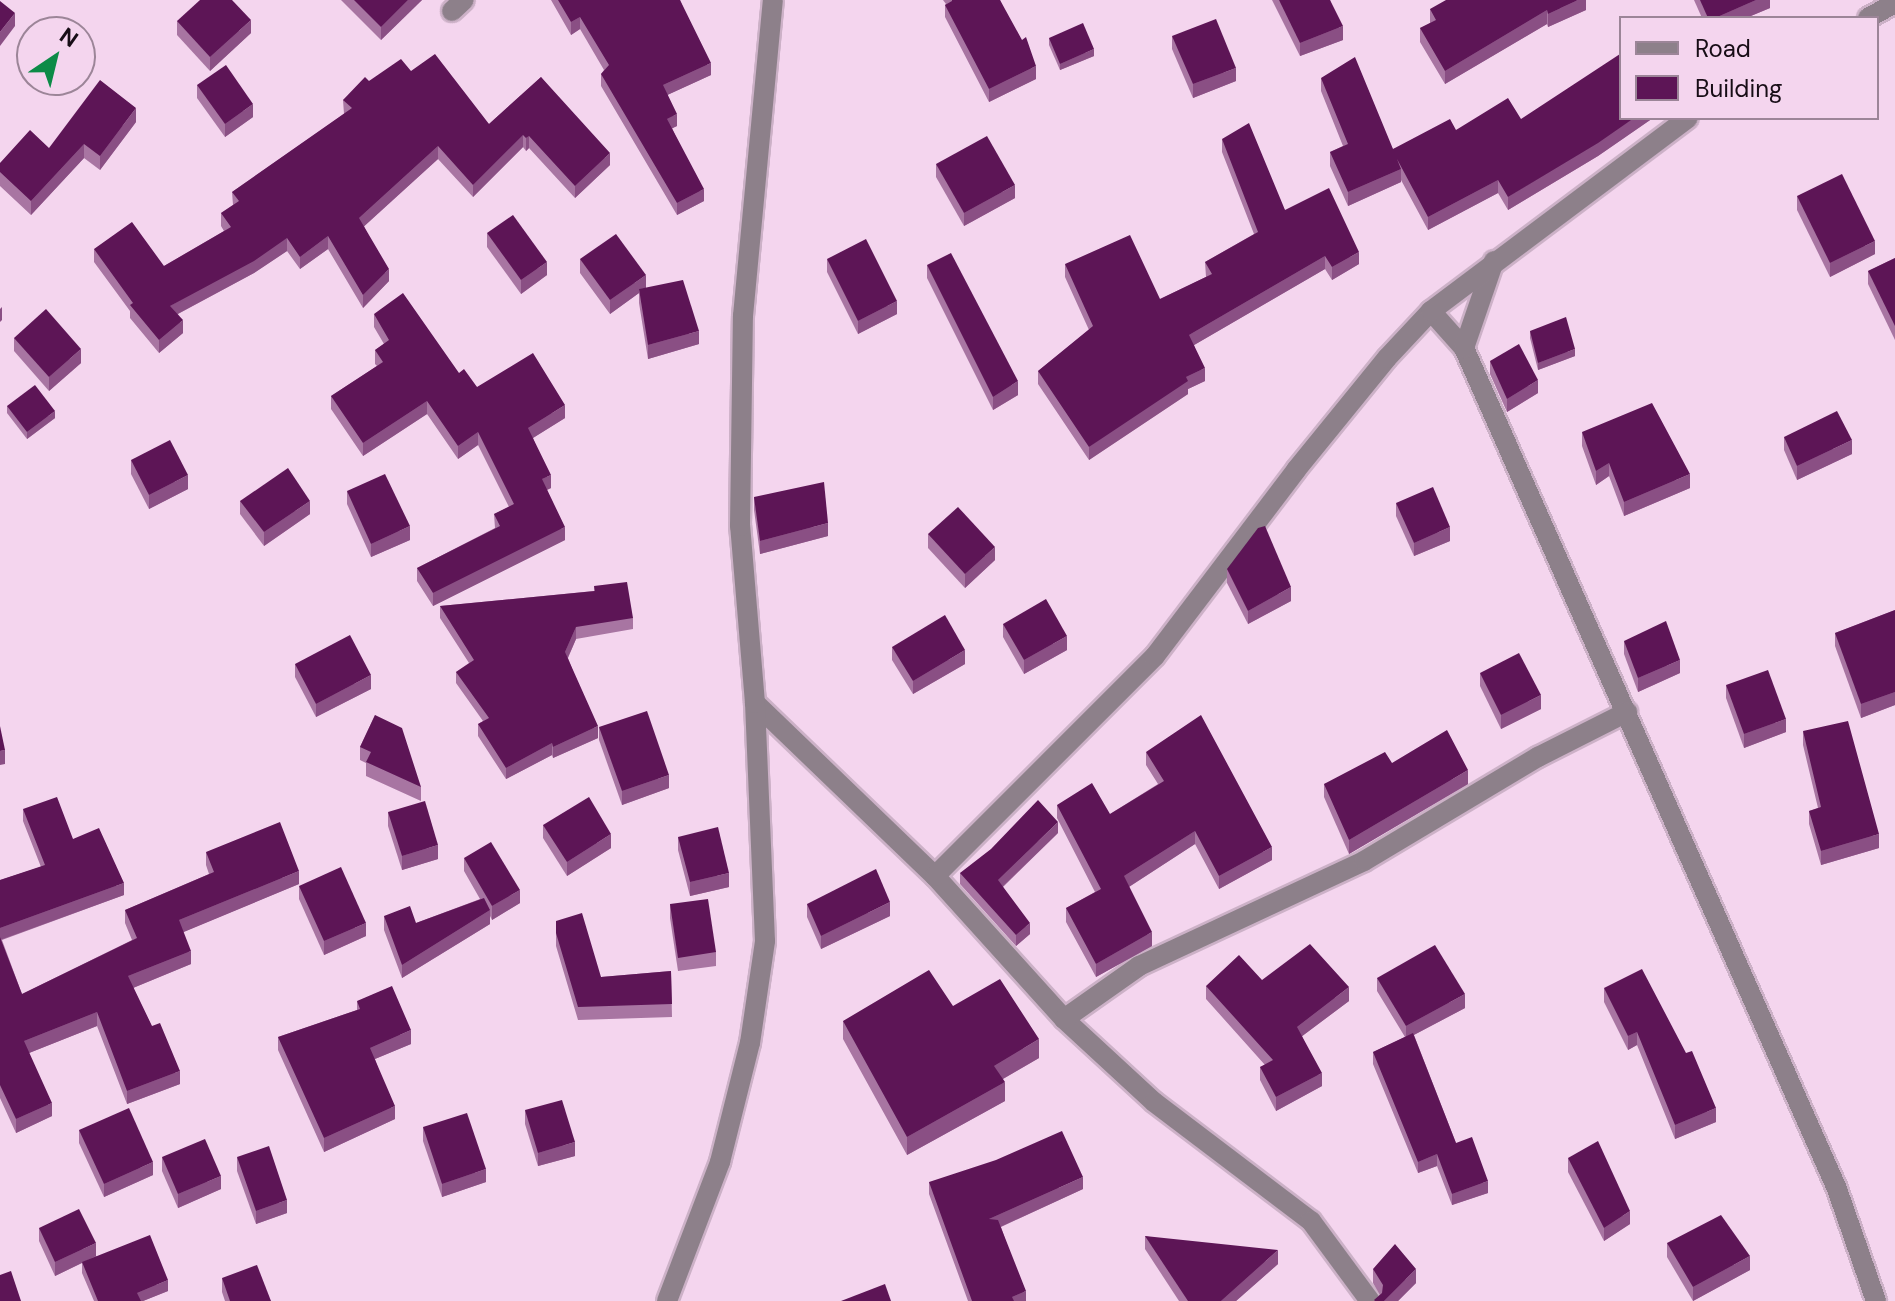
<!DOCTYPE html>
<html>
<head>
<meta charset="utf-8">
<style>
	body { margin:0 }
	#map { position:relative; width:1895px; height:1301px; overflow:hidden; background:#f4d5ee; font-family:"DM Sans",sans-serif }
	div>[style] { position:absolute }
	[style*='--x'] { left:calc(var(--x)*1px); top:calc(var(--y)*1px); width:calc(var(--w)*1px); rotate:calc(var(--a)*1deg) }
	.roads { filter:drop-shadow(2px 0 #ccb1c7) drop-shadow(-2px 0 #ccb1c7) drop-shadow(0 2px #ccb1c7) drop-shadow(0 -2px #ccb1c7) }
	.minor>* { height:20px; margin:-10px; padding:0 10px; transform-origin:10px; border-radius:10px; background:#8d808a }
	.wall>* { inset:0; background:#a875a2 }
	.shaded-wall>* { inset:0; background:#8a4f84 }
	.building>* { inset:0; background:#5d1556 }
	span { translate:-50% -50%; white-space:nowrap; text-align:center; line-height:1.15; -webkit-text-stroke:8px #f4d5ee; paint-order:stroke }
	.legend { position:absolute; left:1619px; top:16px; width:260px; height:104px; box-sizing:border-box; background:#f4d5ee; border:2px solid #9c8598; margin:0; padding:10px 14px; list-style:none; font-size:24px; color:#170d16 }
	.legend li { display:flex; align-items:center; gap:16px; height:40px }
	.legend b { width:40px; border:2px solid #9c8598 }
	.north { position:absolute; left:16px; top:16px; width:80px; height:80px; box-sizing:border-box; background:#f4d5ee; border:2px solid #9c8598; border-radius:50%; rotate:35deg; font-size:22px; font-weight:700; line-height:32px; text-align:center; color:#170d16 }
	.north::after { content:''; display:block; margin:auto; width:28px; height:36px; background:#0c8b47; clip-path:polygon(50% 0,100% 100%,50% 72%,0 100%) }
</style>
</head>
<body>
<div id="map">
	<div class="roads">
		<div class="minor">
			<i style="--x:452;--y:11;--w:16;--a:-43"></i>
			<i style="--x:1868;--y:18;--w:31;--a:-29"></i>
			<i style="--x:1431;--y:311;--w:50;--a:48.3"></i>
			<i style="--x:1464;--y:348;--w:920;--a:66.08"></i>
			<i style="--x:1837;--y:1189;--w:119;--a:70.8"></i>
			<i style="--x:1464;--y:348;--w:92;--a:-71"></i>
			<i style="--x:755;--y:703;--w:250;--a:43.9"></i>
			<i style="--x:935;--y:876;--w:193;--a:47.9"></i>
			<i style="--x:1064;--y:1019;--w:122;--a:42.7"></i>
			<i style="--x:1154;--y:1102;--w:197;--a:37.2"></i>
			<i style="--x:1311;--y:1221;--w:99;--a:53.6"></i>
			<i style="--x:935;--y:876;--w:311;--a:-45"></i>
			<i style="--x:1155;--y:656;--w:233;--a:-52.8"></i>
			<i style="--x:1296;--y:470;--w:144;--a:-50.9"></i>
			<i style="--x:1387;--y:358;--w:64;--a:-46.9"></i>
			<i style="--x:1431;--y:311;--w:321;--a:-36.9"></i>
			<i style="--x:1064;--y:1019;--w:92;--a:-35.2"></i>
			<i style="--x:1139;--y:966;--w:248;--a:-25"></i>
			<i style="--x:1364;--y:861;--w:203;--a:-30.9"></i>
			<i style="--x:1538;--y:757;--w:100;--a:-26.8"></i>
			<i style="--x:667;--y:1301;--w:149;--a:-69.1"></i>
			<i style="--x:720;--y:1162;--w:123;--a:-75.9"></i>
			<i style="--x:750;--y:1043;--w:103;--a:-81.6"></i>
			<i style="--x:765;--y:941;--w:238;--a:-92.4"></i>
			<i style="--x:755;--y:703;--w:178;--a:-94.8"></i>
			<i style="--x:740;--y:526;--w:210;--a:-89.2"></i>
			<i style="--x:743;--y:316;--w:317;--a:-84.6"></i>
		</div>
	</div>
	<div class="wall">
		<i style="clip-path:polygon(341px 0,422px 0,381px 40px)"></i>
		<i style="clip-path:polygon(551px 0,680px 0,711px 75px,667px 95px,677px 126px,672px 128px,704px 201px,677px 215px,601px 86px,601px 74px,604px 70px,580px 29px,571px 35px)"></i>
		<i style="clip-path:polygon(943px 0,1000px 0,1036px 79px,989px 102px,945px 17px,945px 5px,946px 4px)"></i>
		<i style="clip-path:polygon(1272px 0,1330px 0,1343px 40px,1300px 56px)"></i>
		<i style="clip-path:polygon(1586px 0,1586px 10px,1548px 27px,1547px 24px,1445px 84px,1420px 42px,1420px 28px,1430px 23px,1430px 9px)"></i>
		<i style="clip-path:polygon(1694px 0,1770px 0,1770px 8px,1746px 18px,1702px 18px)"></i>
		<i style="clip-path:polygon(177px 21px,251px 33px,210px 71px,177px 35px)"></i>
		<i style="clip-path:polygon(1172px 36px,1236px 81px,1193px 98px,1172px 49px)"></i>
		<i style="clip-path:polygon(1049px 38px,1094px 56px,1060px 70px,1049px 45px)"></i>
		<i style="clip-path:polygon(411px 71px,489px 124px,541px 77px,610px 165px,575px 198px,529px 148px,526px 151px,523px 147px,473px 197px,438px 159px,364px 226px,389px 281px,363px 308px,328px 249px,300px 269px,287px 251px,254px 273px,178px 314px,183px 333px,159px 353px,130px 318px,130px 311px,94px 262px,94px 249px,164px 266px,224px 231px,221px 226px,221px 213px,233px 205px,232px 192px,344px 114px,343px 100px,369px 81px)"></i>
		<i style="clip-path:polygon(1321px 78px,1393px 149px,1456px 130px,1521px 119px,1653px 118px,1598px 156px,1508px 210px,1498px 193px,1428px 230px,1401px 180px,1401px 182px,1348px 206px,1330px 166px,1330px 152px,1343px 146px,1321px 91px)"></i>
		<i style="clip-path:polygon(197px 85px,253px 117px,225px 137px,197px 98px)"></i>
		<i style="clip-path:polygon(136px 122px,100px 170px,84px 158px,31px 215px,0 186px,0 163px)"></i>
		<i style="clip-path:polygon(1222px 139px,1285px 210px,1359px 264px,1332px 280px,1325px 269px,1194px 345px,1205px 381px,1188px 389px,1188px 394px,1089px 460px,1038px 384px,1038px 371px,1089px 330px,1065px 277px,1065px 264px,1160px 299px,1206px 277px,1205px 262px,1254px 234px,1222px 152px)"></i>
		<i style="clip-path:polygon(936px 164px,1015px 198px,964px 226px,936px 177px)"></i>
		<i style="clip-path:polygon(1797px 196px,1875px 254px,1830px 277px,1797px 210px)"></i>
		<i style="clip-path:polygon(487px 233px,547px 275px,521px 294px,487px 247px)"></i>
		<i style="clip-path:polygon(1895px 258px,1895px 340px,1868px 284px,1868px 271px)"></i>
		<i style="clip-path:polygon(580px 259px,646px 288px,699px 344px,648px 359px,639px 303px,639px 293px,610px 314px,580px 273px)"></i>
		<i style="clip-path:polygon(827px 259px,897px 314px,858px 334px,827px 272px)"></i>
		<i style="clip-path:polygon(927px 265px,1018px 395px,993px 410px,927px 278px)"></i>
		<i style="clip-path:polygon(374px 314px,477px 387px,565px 418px,533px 438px,551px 488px,547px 490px,565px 540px,433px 606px,417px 581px,417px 568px,495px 528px,494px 514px,509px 507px,478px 445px,458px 459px,427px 414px,363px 456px,331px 409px,331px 396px,377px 366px,375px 364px,375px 350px,384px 344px,374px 327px)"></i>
		<i style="clip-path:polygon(1530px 331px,1575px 356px,1538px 370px,1530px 338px)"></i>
		<i style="clip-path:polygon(14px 338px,81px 363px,49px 391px,14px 351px)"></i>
		<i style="clip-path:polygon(1490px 361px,1538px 393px,1507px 412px,1490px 374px)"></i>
		<i style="clip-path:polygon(7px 406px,55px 418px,27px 439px,7px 413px)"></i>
		<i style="clip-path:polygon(1582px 432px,1690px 488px,1624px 516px,1609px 476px,1596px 485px,1582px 446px)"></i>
		<i style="clip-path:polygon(1784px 437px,1852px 454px,1797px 480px,1784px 450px)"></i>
		<i style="clip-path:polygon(131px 460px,188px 489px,149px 509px,131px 474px)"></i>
		<i style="clip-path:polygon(347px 491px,410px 540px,371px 557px,347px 504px)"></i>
		<i style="clip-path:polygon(754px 497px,828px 536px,760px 554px,754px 510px)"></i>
		<i style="clip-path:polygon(240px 501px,310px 514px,264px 546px,240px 514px)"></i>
		<i style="clip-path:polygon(1396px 503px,1450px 541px,1414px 556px,1396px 516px)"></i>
		<i style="clip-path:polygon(928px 534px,995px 560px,965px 588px,928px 548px)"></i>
		<i style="clip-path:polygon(1227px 569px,1291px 601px,1248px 624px,1227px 583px)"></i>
		<i style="clip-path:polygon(594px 586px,633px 618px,633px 629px,576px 639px,568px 658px,598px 738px,553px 758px,552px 755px,506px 779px,478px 736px,478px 724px,483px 721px,456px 683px,456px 672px,469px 663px,440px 618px,440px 606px,594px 591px)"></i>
		<i style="clip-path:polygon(1895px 610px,1895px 705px,1861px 718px,1835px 646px,1835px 633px)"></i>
		<i style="clip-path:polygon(1003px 624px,1067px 650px,1024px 674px,1003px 637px)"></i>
		<i style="clip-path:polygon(1624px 641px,1680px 673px,1638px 692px,1624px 654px)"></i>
		<i style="clip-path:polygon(892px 647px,965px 664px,913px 694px,892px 660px)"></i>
		<i style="clip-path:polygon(295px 664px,371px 689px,316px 717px,295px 677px)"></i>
		<i style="clip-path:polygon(1480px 673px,1541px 709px,1501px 729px,1480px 686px)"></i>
		<i style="clip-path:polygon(1726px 685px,1786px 732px,1744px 748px,1726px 698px)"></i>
		<i style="clip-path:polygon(375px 715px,421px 787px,421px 801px,366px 776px,366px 763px,360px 760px,360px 747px)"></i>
		<i style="clip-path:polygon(599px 727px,669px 788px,622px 805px,599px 740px)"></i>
		<i style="clip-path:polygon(1803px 731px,1879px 848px,1821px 865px,1809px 824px,1809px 811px,1818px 808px,1803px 745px)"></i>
		<i style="clip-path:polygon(1146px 752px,1272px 860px,1219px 889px,1195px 844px,1129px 887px,1152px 946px,1096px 977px,1066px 922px,1066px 908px,1095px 892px,1057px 818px,1057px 805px,1110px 814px,1158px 784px,1146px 765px)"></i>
		<i style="clip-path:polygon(1392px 763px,1468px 784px,1349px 854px,1324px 797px,1324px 784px)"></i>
		<i style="clip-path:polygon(23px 809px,73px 839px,124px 895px,2px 940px,22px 994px,132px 940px,125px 923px,125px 910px,209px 874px,206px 865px,206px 852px,299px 884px,183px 932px,191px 964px,133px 988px,180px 1084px,127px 1104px,97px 1026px,29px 1053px,52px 1116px,16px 1133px,0 1098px,0 880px,41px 867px,23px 821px)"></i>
		<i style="clip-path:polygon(388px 812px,438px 859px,402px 870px,388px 826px)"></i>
		<i style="clip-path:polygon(543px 825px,611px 848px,567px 876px,543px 838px)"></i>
		<i style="clip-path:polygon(1058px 833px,1003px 887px,1030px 934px,1016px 946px,960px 884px,960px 873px)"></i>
		<i style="clip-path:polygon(678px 837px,729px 887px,690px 896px,678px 850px)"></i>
		<i style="clip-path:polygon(464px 858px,520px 903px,492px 920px,490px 916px,490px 924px,402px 978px,384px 930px,384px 916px,416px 923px,480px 899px,464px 871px)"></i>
		<i style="clip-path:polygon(299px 886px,366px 936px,324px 955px,299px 899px)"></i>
		<i style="clip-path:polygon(670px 904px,716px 952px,716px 966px,678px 971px,670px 918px)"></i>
		<i style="clip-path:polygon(807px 904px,890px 916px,821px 949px,807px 917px)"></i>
		<i style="clip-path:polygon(556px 921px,601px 977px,671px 971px,672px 1017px,578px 1020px,556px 946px)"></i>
		<i style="clip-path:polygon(1377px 978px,1465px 1008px,1414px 1035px,1456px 1143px,1488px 1193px,1452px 1205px,1437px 1166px,1418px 1173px,1373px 1064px,1373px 1052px,1405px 1037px,1377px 991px)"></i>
		<i style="clip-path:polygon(1262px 980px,1349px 1001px,1302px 1036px,1322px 1086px,1276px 1111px,1260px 1080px,1260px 1067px,1265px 1065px,1206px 999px,1206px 986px)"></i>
		<i style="clip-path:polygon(1604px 988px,1716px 1122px,1675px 1139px,1637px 1045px,1628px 1050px,1604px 1002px)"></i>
		<i style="clip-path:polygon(357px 1001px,411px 1044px,375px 1059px,395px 1119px,324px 1152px,278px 1050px,278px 1037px,357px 1010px)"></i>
		<i style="clip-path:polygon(953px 1006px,1039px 1058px,1003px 1079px,1005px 1101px,907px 1155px,843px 1039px,843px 1021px)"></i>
		<i style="clip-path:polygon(525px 1110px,575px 1156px,538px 1166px,525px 1124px)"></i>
		<i style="clip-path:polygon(423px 1127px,486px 1182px,442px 1197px,423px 1141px)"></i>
		<i style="clip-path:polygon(79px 1130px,153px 1175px,104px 1197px,79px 1143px)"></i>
		<i style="clip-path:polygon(162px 1157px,221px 1189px,178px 1208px,162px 1171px)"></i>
		<i style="clip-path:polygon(237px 1157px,287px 1213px,256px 1224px,237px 1171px)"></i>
		<i style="clip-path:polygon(1568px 1158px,1630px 1224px,1604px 1241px,1568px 1172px)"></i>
		<i style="clip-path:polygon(929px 1182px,1083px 1189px,1001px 1227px,1026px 1301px,968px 1301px,929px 1194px)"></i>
		<i style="clip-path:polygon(39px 1228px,96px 1256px,168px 1291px,143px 1301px,94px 1301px,82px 1273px,82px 1263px,55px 1276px,39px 1241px)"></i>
		<i style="clip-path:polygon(1145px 1236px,1278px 1264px,1236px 1301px,1179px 1301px,1145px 1249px)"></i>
		<i style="clip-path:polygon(1667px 1243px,1750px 1270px,1693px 1301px,1667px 1257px)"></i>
		<i style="clip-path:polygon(1373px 1269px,1416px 1283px,1398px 1301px,1374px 1301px,1380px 1295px,1373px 1283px)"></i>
		<i style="clip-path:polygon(222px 1278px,271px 1301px,225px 1301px,222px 1292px)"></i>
	</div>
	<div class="shaded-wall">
		<i style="clip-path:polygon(408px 0,422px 0,381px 40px,381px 27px)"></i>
		<i style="clip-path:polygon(1578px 0,1586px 0,1586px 10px,1548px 27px,1548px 14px)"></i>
		<i style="clip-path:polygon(1756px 0,1770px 0,1770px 8px,1746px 18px,1715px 18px)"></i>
		<i style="clip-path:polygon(1547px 10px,1547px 24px,1445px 84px,1445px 71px)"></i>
		<i style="clip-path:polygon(15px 13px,15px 26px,0 46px,0 32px)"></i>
		<i style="clip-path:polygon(580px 17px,580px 29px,571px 35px,571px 22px)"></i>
		<i style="clip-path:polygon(251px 20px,251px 33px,210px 71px,210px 57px)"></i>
		<i style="clip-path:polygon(1343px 26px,1343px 40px,1300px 56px,1300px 43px)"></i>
		<i style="clip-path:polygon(1094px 49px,1094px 56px,1060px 70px,1060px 64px)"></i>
		<i style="clip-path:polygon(711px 63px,711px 75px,663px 97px,663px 85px)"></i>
		<i style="clip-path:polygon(1036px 66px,1036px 79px,989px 102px,989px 89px)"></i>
		<i style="clip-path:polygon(1236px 68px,1236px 81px,1193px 98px,1193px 84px)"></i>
		<i style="clip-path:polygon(253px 104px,253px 117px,225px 137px,225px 124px)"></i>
		<i style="clip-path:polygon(136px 108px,136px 122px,100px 170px,100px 156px)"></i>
		<i style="clip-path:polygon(677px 114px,677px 126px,667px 131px,667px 119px)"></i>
		<i style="clip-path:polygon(1634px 118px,1653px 118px,1598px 156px,1508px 210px,1508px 197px)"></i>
		<i style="clip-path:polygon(523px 135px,523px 147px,473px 197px,473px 185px)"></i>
		<i style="clip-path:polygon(529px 136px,529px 148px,526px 151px,526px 138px)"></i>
		<i style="clip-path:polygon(84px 144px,84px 158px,31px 215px,31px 201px)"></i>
		<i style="clip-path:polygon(438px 146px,438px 159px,359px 231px,359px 218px)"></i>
		<i style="clip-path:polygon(610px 153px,610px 165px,575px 198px,575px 186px)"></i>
		<i style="clip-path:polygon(1401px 169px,1401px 182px,1348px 206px,1348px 192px)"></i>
		<i style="clip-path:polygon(1498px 180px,1498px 193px,1428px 230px,1428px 217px)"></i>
		<i style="clip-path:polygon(1015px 185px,1015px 198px,964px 226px,964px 213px)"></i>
		<i style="clip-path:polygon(704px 189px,704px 201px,677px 215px,677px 203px)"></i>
		<i style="clip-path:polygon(328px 236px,328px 249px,300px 269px,300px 257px)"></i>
		<i style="clip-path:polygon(287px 238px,287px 251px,254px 273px,170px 318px,170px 306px)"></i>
		<i style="clip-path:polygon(1875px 241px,1875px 254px,1830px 277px,1830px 263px)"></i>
		<i style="clip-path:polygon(1359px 252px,1359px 264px,1332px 280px,1332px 267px)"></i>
		<i style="clip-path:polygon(1325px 256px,1325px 269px,1189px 348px,1189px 335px)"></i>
		<i style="clip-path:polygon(547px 262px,547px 275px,521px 294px,521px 280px)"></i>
		<i style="clip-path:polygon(389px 269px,389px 281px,363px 308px,363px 295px)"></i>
		<i style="clip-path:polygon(646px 275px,646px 288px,639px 289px,639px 293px,610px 314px,610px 300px)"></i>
		<i style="clip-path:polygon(897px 301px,897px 314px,858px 334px,858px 321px)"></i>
		<i style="clip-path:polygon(2px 307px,2px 320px,0 322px,0 309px)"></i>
		<i style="clip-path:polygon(183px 320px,183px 333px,159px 353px,159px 340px)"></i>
		<i style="clip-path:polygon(699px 331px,699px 344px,648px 359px,648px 345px)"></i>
		<i style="clip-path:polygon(81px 349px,81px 363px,49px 391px,49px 377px)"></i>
		<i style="clip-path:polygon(1575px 349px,1575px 356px,1538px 370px,1538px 363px)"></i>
		<i style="clip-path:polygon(1205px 368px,1205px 381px,1188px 389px,1188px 394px,1089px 460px,1089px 447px,1186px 377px)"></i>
		<i style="clip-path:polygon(1538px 380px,1538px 393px,1507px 412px,1507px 399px)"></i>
		<i style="clip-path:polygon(1018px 381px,1018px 395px,993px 410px,993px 397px)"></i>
		<i style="clip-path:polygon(427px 401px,427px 414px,363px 456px,363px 443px)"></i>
		<i style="clip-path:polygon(565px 405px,565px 418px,528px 441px,528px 428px)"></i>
		<i style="clip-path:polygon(55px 411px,55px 418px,27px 439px,27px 432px)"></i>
		<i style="clip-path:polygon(478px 432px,478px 445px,458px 459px,458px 446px)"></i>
		<i style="clip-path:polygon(1852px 440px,1852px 454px,1797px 480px,1797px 466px)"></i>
		<i style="clip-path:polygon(1609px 463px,1609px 476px,1596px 485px,1596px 471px)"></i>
		<i style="clip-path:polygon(1690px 474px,1690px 488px,1624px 516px,1624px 502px)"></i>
		<i style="clip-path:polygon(188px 475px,188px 489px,149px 509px,149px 495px)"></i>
		<i style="clip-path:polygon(551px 475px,551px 488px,542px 492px,542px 479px)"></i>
		<i style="clip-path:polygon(310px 501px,310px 514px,264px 546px,264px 532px)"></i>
		<i style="clip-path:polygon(828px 523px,828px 536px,760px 554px,760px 541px)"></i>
		<i style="clip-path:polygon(410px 526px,410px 540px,371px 557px,371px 544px)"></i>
		<i style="clip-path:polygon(565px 527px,565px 540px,433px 606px,433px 593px)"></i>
		<i style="clip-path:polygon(1450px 527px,1450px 541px,1414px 556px,1414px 543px)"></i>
		<i style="clip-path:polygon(995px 547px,995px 560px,965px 588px,965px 574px)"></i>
		<i style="clip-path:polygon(1291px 587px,1291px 601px,1248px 624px,1248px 611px)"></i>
		<i style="clip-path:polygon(576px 627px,576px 639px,565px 664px,565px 652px)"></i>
		<i style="clip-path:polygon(1067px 636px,1067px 650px,1024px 674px,1024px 660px)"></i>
		<i style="clip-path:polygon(965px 650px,965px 664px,913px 694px,913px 681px)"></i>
		<i style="clip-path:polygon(1680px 660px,1680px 673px,1638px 692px,1638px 678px)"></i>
		<i style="clip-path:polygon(371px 675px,371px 689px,316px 717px,316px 704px)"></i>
		<i style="clip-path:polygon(1895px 692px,1895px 705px,1861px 718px,1861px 704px)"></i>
		<i style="clip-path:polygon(1541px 695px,1541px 709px,1501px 729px,1501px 715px)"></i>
		<i style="clip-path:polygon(1786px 719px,1786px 732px,1744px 748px,1744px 734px)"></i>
		<i style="clip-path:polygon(598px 726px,598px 738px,553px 758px,553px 747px)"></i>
		<i style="clip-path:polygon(552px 743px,552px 755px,506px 779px,506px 768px)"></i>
		<i style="clip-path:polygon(5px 750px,5px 764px,0 765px,0 751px)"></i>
		<i style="clip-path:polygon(1468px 770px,1468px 784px,1349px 854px,1349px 840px)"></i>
		<i style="clip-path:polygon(669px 775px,669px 788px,622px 805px,622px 791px)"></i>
		<i style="clip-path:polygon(1058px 822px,1058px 833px,998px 891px,998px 880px)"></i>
		<i style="clip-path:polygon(1195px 831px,1195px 844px,1124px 890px,1124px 876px)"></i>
		<i style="clip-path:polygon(611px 834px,611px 848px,567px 876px,567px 862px)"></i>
		<i style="clip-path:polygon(1879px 834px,1879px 848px,1821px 865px,1821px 851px)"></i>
		<i style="clip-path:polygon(438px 845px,438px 859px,402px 870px,402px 856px)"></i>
		<i style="clip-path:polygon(1272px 847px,1272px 860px,1219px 889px,1219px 876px)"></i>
		<i style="clip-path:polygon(299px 871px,299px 884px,179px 934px,179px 920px)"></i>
		<i style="clip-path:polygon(729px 873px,729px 887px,690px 896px,690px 882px)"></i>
		<i style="clip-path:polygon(124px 883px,124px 895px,0 940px,0 928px)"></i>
		<i style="clip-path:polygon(520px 890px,520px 903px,492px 920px,492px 906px)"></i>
		<i style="clip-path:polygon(890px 902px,890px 916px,821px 949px,821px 936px)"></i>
		<i style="clip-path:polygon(490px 910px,490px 924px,402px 978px,402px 965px)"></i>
		<i style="clip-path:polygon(366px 923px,366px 936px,324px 955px,324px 941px)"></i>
		<i style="clip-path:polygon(1030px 923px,1030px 934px,1016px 946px,1016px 935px)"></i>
		<i style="clip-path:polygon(1152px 932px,1152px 946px,1096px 977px,1096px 964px)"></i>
		<i style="clip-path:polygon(191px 951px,191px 964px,128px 990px,128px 976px)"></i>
		<i style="clip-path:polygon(1349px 987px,1349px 1001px,1297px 1040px,1297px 1027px)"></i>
		<i style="clip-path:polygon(1465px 994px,1465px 1008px,1406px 1039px,1406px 1026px)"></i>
		<i style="clip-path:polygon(97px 1012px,97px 1026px,24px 1055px,24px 1041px)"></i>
		<i style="clip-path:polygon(411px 1030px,411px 1044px,370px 1061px,370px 1048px)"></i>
		<i style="clip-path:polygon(1637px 1032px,1637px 1045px,1628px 1050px,1628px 1036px)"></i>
		<i style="clip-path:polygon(1039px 1039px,1039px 1058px,994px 1084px,994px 1066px)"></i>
		<i style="clip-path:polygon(180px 1071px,180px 1084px,127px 1104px,127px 1091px)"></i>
		<i style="clip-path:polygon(1322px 1073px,1322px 1086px,1276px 1111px,1276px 1097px)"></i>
		<i style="clip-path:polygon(1005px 1082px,1005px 1101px,907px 1155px,907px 1137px)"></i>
		<i style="clip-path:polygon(52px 1103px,52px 1116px,16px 1133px,16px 1119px)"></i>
		<i style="clip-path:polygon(395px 1106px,395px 1119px,324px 1152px,324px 1138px)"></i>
		<i style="clip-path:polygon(1716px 1108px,1716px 1122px,1675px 1139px,1675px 1125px)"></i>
		<i style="clip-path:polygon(575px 1142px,575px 1156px,538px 1166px,538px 1153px)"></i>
		<i style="clip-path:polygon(1437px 1154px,1437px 1166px,1418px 1173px,1418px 1162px)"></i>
		<i style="clip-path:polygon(153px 1162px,153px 1175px,104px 1197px,104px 1184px)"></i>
		<i style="clip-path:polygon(486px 1169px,486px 1182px,442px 1197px,442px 1184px)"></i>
		<i style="clip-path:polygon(221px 1176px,221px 1189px,178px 1208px,178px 1194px)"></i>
		<i style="clip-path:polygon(1083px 1177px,1083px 1189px,989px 1232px,989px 1219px)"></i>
		<i style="clip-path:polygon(1488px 1181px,1488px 1193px,1452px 1205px,1452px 1194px)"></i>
		<i style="clip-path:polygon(287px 1200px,287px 1213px,256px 1224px,256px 1211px)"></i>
		<i style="clip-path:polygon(1630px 1211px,1630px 1224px,1604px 1241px,1604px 1228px)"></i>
		<i style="clip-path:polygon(96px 1243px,96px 1256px,55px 1276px,55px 1262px)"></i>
		<i style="clip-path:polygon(1278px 1250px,1278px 1264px,1236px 1301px,1221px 1301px)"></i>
		<i style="clip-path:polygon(1750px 1256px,1750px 1270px,1693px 1301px,1693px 1287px)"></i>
		<i style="clip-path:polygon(1416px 1269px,1416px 1283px,1398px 1301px,1384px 1301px)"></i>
		<i style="clip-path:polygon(168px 1280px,168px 1291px,143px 1301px,137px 1301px,137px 1293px)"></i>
		<i style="clip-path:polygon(1026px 1291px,1026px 1301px,1012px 1301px,1012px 1297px)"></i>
	</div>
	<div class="building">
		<i style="clip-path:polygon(200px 0,232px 0,251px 20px,210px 57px,177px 21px)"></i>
		<i style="clip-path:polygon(354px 0,408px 0,381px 27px)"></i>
		<i style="clip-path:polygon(558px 0,680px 0,711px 63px,663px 85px,677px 114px,667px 119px,704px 189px,677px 203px,601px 74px,609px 65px,580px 17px,571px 22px)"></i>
		<i style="clip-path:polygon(952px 0,1000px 0,1022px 40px,1026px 37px,1036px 66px,989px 89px,945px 5px,952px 1px)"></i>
		<i style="clip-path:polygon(1279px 0,1330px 0,1343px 26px,1300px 43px)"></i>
		<i style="clip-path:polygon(1446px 0,1578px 0,1548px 14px,1547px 10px,1445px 71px,1420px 28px,1436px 20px,1430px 9px)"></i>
		<i style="clip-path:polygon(1700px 0,1756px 0,1715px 18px,1708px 18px)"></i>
		<i style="clip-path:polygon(0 1px,15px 13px,0 32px)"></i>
		<i style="clip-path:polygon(1216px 19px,1236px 68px,1193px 84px,1172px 36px)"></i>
		<i style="clip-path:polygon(1083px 23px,1094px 49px,1060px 64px,1049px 38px)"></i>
		<i style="clip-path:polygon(435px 54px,489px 124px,541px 77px,610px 153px,575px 186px,529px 136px,526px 138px,523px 135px,473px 185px,438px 146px,359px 218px,389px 269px,363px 295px,328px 236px,300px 257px,287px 238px,254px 261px,170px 306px,183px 320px,159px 340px,130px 305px,133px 303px,94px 249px,132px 222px,164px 266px,231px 227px,221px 213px,239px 201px,232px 192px,352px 108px,343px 100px,365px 77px,369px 81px,401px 59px,411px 71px)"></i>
		<i style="clip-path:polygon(1620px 54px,1621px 118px,1634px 118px,1598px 143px,1508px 197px,1498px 180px,1428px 217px,1397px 159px,1401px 169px,1348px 192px,1330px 152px,1348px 144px,1321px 78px,1355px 57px,1393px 149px,1450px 119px,1456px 130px,1508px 98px,1521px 119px)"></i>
		<i style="clip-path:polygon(226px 65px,253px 104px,225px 124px,197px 85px)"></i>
		<i style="clip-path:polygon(100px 80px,136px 108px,100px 156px,84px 144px,31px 201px,0 172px,0 163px,30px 130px,49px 148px)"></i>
		<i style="clip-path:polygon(1249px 123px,1285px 210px,1329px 188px,1359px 252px,1332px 267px,1325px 256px,1189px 335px,1205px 368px,1186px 377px,1188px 381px,1089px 447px,1038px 371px,1093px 326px,1065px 264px,1130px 235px,1160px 299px,1212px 274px,1205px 262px,1258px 232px,1222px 139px)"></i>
		<i style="clip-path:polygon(987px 136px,1015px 185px,964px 213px,936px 164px)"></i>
		<i style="clip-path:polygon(1842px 174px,1875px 241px,1830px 263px,1797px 196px)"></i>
		<i style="clip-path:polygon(513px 215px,547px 262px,521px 280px,487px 233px)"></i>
		<i style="clip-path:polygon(616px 234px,646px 275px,610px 300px,580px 259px)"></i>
		<i style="clip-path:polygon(866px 239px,897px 301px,858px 321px,827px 259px)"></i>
		<i style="clip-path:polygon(951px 253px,1018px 381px,993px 397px,927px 265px)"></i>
		<i style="clip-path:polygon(1895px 258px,1895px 326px,1868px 271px)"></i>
		<i style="clip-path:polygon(683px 280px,699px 331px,648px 345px,639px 289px)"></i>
		<i style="clip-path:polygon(403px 293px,459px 373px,464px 369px,477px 387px,533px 353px,565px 405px,528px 428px,551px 475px,542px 479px,565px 527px,433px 593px,417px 568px,500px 526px,494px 514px,514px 504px,478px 432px,458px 446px,427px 401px,363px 443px,331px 396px,383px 362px,375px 350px,389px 340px,374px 314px)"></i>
		<i style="clip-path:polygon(46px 309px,81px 349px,49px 377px,14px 338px)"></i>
		<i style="clip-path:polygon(1566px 317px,1575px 349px,1538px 363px,1530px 331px)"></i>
		<i style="clip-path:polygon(1519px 344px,1538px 380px,1507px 399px,1490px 361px)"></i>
		<i style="clip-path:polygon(35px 385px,55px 411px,27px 432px,7px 406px)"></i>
		<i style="clip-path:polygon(1652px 403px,1690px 474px,1624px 502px,1609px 463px,1596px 471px,1582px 432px)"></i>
		<i style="clip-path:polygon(1837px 411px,1852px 440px,1797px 466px,1784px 437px)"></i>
		<i style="clip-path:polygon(170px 440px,188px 475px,149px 495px,131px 460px)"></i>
		<i style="clip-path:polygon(288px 468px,310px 501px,264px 532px,240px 501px)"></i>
		<i style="clip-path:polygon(385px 474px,410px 526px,371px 544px,347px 491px)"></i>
		<i style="clip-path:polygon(824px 482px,828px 523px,760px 541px,754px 497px)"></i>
		<i style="clip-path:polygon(1433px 487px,1450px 527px,1414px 543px,1396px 503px)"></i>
		<i style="clip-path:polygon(958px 507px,995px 547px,965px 574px,928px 534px)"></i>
		<i style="clip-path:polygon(1265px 526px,1291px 587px,1248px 611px,1227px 569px,1258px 528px)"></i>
		<i style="clip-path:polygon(627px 582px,633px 618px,576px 627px,565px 652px,598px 726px,553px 747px,552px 743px,506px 768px,478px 724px,489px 718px,456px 672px,474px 660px,440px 606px,595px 591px,594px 586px)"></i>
		<i style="clip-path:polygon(1046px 599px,1067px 636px,1024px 660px,1003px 624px)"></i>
		<i style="clip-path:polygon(1895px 610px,1895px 692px,1861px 704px,1835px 633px)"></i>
		<i style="clip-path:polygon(945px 615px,965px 650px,913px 681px,892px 647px)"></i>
		<i style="clip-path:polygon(1666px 621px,1680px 660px,1638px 678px,1624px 641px)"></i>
		<i style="clip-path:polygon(350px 635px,371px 675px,316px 704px,295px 664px)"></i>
		<i style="clip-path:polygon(1519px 653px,1541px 695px,1501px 715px,1480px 673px)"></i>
		<i style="clip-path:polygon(1768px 670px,1786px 719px,1744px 734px,1726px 685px)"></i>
		<i style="clip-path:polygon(647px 711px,669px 775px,622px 791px,599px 727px)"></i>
		<i style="clip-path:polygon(375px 715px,402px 728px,421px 787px,366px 762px,371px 752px,360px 747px)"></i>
		<i style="clip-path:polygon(1201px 715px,1272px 847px,1219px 876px,1195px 831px,1124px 876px,1152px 932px,1096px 964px,1066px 908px,1101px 889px,1057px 805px,1092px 783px,1110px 814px,1164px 781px,1146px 752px)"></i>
		<i style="clip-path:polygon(1848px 721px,1879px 834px,1821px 851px,1809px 811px,1821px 807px,1803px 731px)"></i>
		<i style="clip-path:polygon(0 726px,5px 750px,0 751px)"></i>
		<i style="clip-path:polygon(1447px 730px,1468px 770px,1349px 840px,1324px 784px,1385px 752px,1392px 763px)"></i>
		<i style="clip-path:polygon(57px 797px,73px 839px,99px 828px,124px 883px,0 928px,0 880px,45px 865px,23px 809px)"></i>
		<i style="clip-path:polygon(589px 797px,611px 834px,567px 862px,543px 825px)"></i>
		<i style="clip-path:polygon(1038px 800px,1058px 822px,998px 880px,1030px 923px,1016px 935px,960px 873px,991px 849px)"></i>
		<i style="clip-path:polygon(425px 801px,438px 845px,402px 856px,388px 812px)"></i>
		<i style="clip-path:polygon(280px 822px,299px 871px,179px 920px,191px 951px,128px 976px,152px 1026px,160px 1023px,180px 1071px,127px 1091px,97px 1012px,24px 1041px,52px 1103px,16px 1119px,0 1085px,0 937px,22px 994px,137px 938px,125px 910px,214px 872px,206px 852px)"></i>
		<i style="clip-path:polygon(718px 827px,729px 873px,690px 882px,678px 837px)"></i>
		<i style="clip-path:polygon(491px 842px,520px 890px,492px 906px,464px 858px)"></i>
		<i style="clip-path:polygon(341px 867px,366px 923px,324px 941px,299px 886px)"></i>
		<i style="clip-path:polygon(876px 869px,890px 902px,821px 936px,807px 904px)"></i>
		<i style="clip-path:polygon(484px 898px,490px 910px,402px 965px,384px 916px,410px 906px,416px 923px)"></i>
		<i style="clip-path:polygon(708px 899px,716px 952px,678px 958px,670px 904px)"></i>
		<i style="clip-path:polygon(582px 913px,601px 977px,671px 971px,672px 1004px,578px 1007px,556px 933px,556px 921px)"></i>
		<i style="clip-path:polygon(1310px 944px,1349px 987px,1297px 1027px,1322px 1073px,1276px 1097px,1260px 1067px,1273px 1060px,1206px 986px,1239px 955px,1262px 980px)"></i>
		<i style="clip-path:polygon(1435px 945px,1465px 994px,1406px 1026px,1377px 978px)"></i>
		<i style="clip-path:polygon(1642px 969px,1686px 1053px,1692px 1051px,1716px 1108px,1675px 1125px,1637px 1032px,1628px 1036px,1604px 988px)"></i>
		<i style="clip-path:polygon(929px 970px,953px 1006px,1000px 979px,1039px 1039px,994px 1066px,1005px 1082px,907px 1137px,843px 1021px)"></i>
		<i style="clip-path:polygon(392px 986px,411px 1030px,370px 1048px,395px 1106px,324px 1138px,278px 1037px,360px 1009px,357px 1001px)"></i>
		<i style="clip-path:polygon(1413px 1033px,1456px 1143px,1472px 1137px,1488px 1181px,1452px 1194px,1437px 1154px,1418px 1162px,1373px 1052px)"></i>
		<i style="clip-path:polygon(562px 1100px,575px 1142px,538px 1153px,525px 1110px)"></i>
		<i style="clip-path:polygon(129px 1108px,153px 1162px,104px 1184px,79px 1130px)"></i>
		<i style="clip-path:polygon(467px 1113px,486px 1169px,442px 1184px,423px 1127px)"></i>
		<i style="clip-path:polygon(1062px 1131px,1083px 1177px,989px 1219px,998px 1220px,1026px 1291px,1012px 1297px,1014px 1301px,972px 1301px,929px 1182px,996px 1160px)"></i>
		<i style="clip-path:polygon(205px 1139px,221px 1176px,178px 1194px,162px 1157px)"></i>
		<i style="clip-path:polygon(1598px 1141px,1630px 1211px,1604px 1228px,1568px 1158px)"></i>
		<i style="clip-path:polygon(269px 1146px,287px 1200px,256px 1211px,237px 1157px)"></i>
		<i style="clip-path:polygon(79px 1209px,96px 1243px,55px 1262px,39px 1228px)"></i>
		<i style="clip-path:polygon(1721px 1215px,1750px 1256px,1693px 1287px,1667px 1243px)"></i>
		<i style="clip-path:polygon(150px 1235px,168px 1280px,137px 1293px,141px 1301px,98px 1301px,82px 1262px)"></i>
		<i style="clip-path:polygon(1145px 1236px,1278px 1250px,1221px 1301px,1188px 1301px)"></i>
		<i style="clip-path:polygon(1395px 1244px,1416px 1269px,1384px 1301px,1375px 1301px,1374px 1300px,1382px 1293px,1383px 1285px,1373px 1269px)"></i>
		<i style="clip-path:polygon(257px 1265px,271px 1301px,230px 1301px,222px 1278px)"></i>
		<i style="clip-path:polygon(11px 1271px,21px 1301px,0 1301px,0 1275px)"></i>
		<i style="clip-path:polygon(885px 1284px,891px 1301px,841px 1301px)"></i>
	</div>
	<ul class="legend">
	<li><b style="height:10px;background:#8d808a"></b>Road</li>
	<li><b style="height:22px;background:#5d1556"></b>Building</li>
	</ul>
	<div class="north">N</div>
</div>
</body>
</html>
